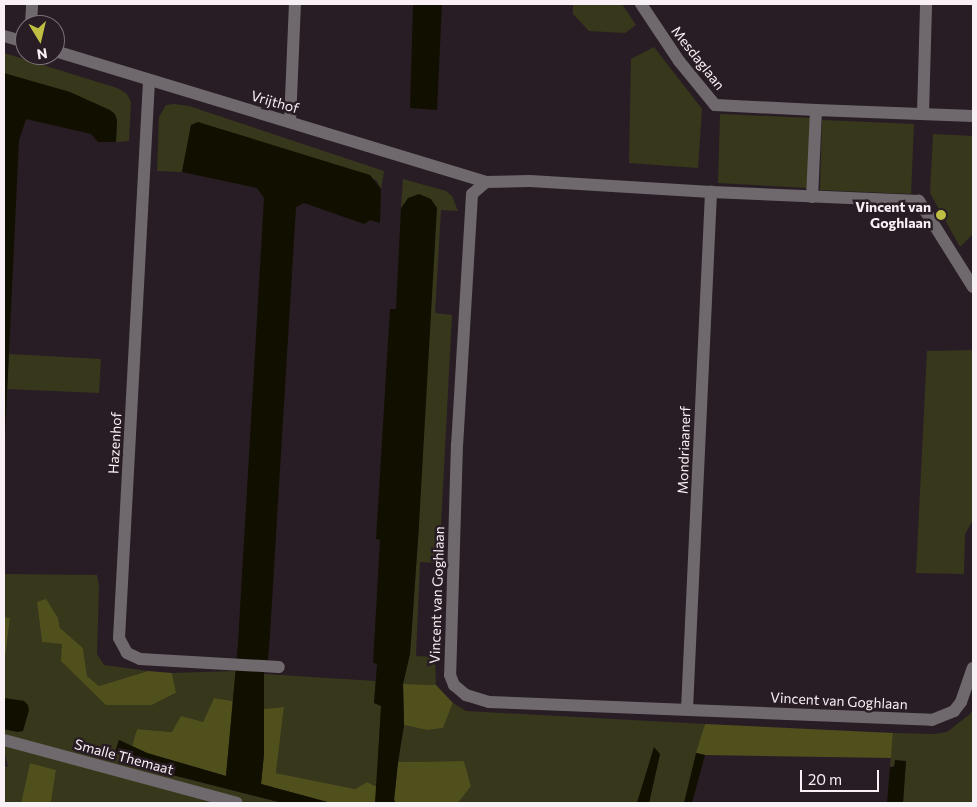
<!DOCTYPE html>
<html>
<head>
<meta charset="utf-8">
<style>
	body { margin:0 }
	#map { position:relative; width:977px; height:807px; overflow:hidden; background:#281d25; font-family:Commissioner,sans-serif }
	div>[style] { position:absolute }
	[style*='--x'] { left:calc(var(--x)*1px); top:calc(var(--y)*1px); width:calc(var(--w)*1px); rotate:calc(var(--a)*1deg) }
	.green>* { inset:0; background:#37381b }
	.forest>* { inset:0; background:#50501d }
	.water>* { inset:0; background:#111000 }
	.minor>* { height:12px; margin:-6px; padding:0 6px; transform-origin:6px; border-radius:6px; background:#6f696d }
	.dots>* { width:14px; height:14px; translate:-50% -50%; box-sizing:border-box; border:2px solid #281d25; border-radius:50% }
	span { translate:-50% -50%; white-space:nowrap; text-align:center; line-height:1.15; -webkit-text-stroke:5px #281d25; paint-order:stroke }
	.street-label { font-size:14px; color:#f8f0f5 }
	.poi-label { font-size:14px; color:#f8f0f5; font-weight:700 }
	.right { translate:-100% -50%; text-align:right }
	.frame { position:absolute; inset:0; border:5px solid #f8f0f5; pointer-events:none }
	.north { position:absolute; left:15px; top:15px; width:50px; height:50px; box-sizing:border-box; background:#281d25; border:1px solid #7b7178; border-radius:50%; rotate:171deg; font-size:14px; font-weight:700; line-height:20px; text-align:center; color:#f8f0f5 }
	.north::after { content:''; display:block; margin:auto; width:18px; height:22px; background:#bebf42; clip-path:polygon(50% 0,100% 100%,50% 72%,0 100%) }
	.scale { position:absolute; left:800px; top:770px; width:79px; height:22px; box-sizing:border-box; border:2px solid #f8f0f5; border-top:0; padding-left:6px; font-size:15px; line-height:18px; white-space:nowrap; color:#f8f0f5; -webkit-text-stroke:4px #281d25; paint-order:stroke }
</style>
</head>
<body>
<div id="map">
	<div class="green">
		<i style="clip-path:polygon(573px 4px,622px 4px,636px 25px,625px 33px,589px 31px,573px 14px)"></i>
		<i style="clip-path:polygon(654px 47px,702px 109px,698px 168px,629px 163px,631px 59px)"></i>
		<i style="clip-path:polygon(4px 53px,117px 88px,127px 94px,131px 102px,129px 141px,116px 142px,117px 120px,4px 73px)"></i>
		<i style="clip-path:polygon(174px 104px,189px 106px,384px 171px,381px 189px,376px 180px,191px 125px,182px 172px,157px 171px,159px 117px,166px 105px)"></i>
		<i style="clip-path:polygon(720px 114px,811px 118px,808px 188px,718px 183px)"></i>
		<i style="clip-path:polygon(822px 120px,914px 124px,911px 194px,820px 190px)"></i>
		<i style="clip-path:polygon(933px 134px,973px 136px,973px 234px,960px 247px,930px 193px)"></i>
		<i style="clip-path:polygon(403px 179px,446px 191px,452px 196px,458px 211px,441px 210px,435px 313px,452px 315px,439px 563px,420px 562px,416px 656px,435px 657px,436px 685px,403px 684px,410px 654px,419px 525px,401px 208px)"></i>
		<i style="clip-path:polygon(973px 350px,973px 520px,965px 534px,964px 574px,916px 573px,927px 351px)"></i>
		<i style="clip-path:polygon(9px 354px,101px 359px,99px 393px,7px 389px)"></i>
		<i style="clip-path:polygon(4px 574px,97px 575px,99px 586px,97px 654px,104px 665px,148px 671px,99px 686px,87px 676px,83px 648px,60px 628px,58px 618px,37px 602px,42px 642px,62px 643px,106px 704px,152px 705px,175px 694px,172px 673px,236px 671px,233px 701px,214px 698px,203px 722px,172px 732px,137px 729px,132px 746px,119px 740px,141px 767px,283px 803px,51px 803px,56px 770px,30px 763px,21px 803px,4px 803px,4px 766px,8px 767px,4px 750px,4px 729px,11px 731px,24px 701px,4px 698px,4px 667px,10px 618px,4px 617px)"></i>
		<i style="clip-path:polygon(264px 674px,376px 681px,374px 703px,381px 706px,377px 787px,367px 782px,355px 789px,276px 773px,284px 707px,263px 709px)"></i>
		<i style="clip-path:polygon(453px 703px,466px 711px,705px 724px,684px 803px,649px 803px,660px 754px,654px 748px,637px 803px,458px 803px,471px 786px,464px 761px,398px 762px,404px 725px,427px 730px,443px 728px)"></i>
		<i style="clip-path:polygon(973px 709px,973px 803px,903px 803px,906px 761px,890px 767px,893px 733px,934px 734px,947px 732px,970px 714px)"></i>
	</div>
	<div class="forest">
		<i style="clip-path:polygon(46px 599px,58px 618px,60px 628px,83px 648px,87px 676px,99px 686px,148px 671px,172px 673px,176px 693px,152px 705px,106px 705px,61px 661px,62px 644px,42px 642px,37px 602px)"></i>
		<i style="clip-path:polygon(4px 617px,10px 618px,4px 667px)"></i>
		<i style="clip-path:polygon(403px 684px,436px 685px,453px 703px,443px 728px,427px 730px,404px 725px)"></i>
		<i style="clip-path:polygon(214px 698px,233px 701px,226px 776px,147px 753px,132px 746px,137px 729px,172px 732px,181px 716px,203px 722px)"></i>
		<i style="clip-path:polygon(284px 707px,276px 773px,355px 789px,367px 782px,377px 787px,375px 803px,331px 803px,261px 784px,264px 754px,263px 709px)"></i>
		<i style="clip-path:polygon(705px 724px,893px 733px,891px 758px,705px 755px,696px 753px)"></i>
		<i style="clip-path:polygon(464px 761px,471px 786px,458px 803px,396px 803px,394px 801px,398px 762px)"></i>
		<i style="clip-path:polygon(30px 763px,56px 770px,51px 803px,21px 803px)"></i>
	</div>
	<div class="water">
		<i style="clip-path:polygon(413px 4px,442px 4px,437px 110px,410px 108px)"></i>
		<i style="clip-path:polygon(4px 73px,70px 92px,110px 110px,115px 114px,117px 120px,116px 142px,98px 142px,91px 134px,26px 119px,19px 140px,4px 458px)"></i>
		<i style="clip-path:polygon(198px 122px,370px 175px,381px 189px,380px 223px,370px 220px,364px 224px,304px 203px,296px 207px,270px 634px,268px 660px,264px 674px,264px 754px,261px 784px,331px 803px,283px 803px,141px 767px,115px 752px,119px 740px,147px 753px,226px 776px,238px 643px,264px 198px,257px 188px,182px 172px,191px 125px)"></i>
		<i style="clip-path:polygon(419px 194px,431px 199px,437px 208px,419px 525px,410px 654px,403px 684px,404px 725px,398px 762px,394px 800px,396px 803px,375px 803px,381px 706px,374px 703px,377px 664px,373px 663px,380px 540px,376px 539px,390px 309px,396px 309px,401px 208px,408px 198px)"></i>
		<i style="clip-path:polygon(4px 698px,24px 701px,28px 705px,29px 710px,23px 731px,17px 732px,4px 729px)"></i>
		<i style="clip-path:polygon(654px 747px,660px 754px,649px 803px,637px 803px)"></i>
		<i style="clip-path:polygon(696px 753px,705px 755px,692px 803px,684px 803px)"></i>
		<i style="clip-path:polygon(895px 760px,906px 761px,903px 803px,887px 803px,890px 767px,894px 767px)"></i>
	</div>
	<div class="minor">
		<i style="--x:641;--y:4;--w:69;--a:56.3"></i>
		<i style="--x:679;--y:61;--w:57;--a:50.7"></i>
		<i style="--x:715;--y:105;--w:101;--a:2.8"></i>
		<i style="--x:816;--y:110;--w:87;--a:92.6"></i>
		<i style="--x:31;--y:25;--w:21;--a:-87"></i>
		<i style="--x:4;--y:36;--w:22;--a:16"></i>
		<i style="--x:55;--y:51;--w:450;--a:16.9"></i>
		<i style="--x:149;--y:81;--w:558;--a:93.08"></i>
		<i style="--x:119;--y:638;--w:17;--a:62"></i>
		<i style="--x:127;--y:653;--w:14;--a:25"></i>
		<i style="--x:140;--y:659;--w:139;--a:3.3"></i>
		<i style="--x:816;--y:110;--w:157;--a:2.2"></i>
		<i style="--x:923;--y:114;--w:110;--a:-88.4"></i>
		<i style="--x:290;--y:122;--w:118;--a:-87.6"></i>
		<i style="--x:973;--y:287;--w:102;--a:-122.1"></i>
		<i style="--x:919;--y:201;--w:208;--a:-177.5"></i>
		<i style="--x:711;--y:192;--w:181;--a:-176.5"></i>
		<i style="--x:530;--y:181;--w:44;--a:178.7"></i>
		<i style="--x:486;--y:182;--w:18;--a:139"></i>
		<i style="--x:472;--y:194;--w:250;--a:93.4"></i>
		<i style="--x:457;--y:444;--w:231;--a:91.7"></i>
		<i style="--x:450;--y:675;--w:11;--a:68"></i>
		<i style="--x:454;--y:685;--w:16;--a:40"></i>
		<i style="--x:466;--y:695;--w:24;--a:17"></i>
		<i style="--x:489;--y:702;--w:443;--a:2.3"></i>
		<i style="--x:932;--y:720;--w:24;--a:-22"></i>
		<i style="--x:954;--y:711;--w:11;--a:-52"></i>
		<i style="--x:961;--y:702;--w:36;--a:-71"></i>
		<i style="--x:687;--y:709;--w:518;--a:-87.34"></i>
		<i style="--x:4;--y:740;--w:241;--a:15.1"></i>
	</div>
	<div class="dots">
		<i style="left:941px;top:215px;background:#bebf42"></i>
	</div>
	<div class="street-label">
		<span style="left:698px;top:58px;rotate:52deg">Mesdaglaan</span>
		<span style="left:275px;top:102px;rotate:16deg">Vrijthof</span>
		<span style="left:115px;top:443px;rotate:-87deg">Hazenhof</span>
		<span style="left:684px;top:450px;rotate:-88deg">Mondriaanerf</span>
		<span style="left:437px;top:595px;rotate:-88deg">Vincent van Goghlaan</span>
		<span style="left:839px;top:701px;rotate:3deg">Vincent van Goghlaan</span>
		<span style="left:124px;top:757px;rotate:15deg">Smalle Themaat</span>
	</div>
	<div class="poi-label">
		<span class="right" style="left:931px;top:215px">Vincent van<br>Goghlaan</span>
	</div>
	<div class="frame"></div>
	<div class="north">N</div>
	<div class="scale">20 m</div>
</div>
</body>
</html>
